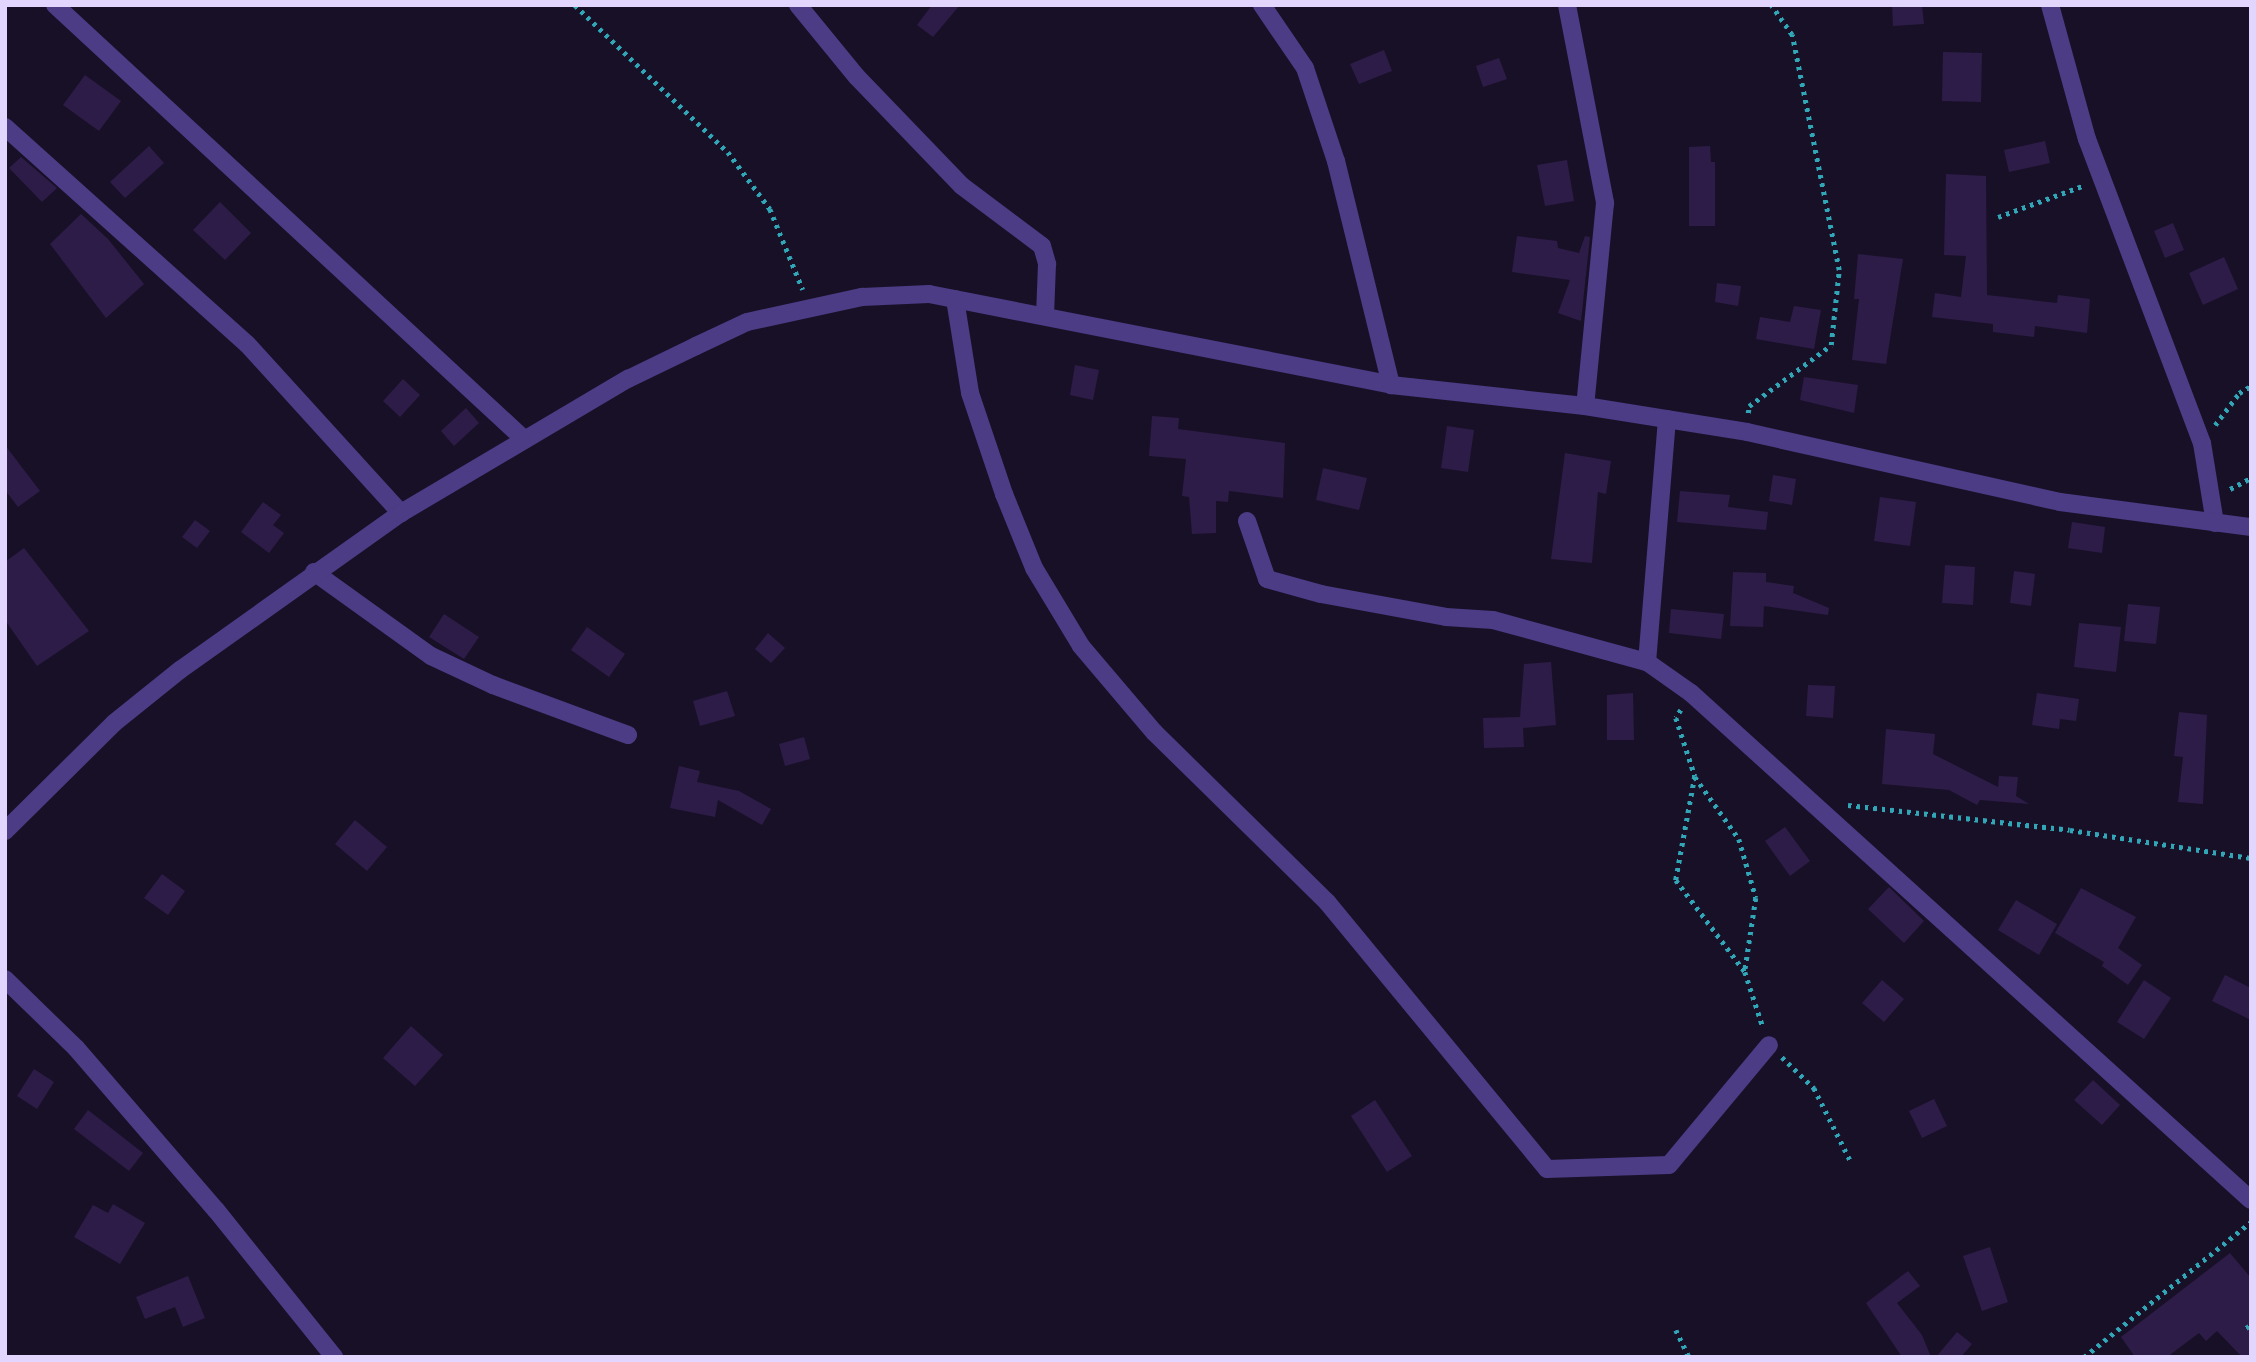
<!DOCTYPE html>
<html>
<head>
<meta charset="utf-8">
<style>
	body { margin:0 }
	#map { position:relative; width:2256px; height:1362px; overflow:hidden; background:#181027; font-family:Ubuntu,sans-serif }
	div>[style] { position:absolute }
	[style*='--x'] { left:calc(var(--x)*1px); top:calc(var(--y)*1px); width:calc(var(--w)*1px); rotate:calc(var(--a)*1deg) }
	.building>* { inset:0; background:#2d1c47 }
	.path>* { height:4.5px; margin-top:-2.25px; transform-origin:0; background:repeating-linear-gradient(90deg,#31a6b7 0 3.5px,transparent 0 8.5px) }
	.minor>* { height:18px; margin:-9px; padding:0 9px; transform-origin:9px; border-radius:9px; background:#4c3b85 }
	span { translate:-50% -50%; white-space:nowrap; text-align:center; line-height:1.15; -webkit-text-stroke:6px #181027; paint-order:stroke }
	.frame { position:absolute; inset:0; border:7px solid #e2d6ff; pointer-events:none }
</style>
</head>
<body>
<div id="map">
	<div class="building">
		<i style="clip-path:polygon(932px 5px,960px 5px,933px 37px,917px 25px)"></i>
		<i style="clip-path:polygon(1892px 5px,1922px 5px,1924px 24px,1893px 26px)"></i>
		<i style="clip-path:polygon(1384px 50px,1392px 71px,1359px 84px,1350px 64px)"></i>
		<i style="clip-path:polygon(1943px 52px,1982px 53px,1981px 102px,1942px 101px)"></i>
		<i style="clip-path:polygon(1499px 58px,1507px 79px,1483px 87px,1476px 66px)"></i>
		<i style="clip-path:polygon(85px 75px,121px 101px,99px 131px,63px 105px)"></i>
		<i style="clip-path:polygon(2045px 141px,2050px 163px,2009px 172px,2004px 150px)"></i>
		<i style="clip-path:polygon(149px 146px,164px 163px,125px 198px,110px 182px)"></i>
		<i style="clip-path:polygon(1710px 146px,1711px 162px,1715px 162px,1715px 226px,1689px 226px,1689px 147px)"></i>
		<i style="clip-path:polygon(21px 157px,57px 188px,42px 202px,9px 168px)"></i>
		<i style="clip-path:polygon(1567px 160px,1574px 201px,1545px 206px,1537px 165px)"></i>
		<i style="clip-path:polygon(1946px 174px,1986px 176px,1987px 295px,2057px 303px,2058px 295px,2090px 299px,2087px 333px,2035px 326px,2034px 337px,1993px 332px,1993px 324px,1932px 317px,1935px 293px,1961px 297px,1966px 256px,1944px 255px)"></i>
		<i style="clip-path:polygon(220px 202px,251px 233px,225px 260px,193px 230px)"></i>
		<i style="clip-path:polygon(81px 214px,108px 239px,144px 284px,106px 318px,50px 244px)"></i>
		<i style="clip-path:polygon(2173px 223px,2184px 250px,2165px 258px,2154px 231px)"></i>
		<i style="clip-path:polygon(1517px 236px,1557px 241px,1558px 248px,1579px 253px,1585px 236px,1590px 237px,1581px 321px,1558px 313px,1570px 280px,1512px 272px)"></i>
		<i style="clip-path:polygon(1858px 254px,1903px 259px,1886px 364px,1852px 360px,1859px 299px,1854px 299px)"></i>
		<i style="clip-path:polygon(2224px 257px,2238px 289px,2203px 305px,2189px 273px)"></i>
		<i style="clip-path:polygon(1717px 283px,1741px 286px,1738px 306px,1715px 302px)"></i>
		<i style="clip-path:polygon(1794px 306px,1821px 310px,1814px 349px,1756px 339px,1760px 317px,1790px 322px)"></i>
		<i style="clip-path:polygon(1075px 365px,1099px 370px,1093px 400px,1070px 395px)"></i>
		<i style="clip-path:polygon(1804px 377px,1858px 385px,1854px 413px,1800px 400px)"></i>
		<i style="clip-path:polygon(403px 379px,420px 395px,400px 417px,383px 401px)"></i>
		<i style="clip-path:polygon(466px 408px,479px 423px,454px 446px,441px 431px)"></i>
		<i style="clip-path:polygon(1152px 416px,1179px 418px,1178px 429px,1285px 443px,1283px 498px,1229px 491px,1228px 502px,1216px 501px,1216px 533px,1192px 534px,1189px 497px,1182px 496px,1186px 459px,1149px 456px)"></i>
		<i style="clip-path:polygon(1447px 426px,1474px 430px,1468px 472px,1441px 468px)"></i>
		<i style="clip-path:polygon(5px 445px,40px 491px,18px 507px,5px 490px)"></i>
		<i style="clip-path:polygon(1565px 453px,1611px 461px,1606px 494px,1598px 492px,1592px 563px,1551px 559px)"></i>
		<i style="clip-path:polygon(1323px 468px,1367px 478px,1359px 510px,1316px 500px)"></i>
		<i style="clip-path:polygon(1773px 475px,1796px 479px,1792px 505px,1769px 501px)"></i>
		<i style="clip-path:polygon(1680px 491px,1730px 495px,1728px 507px,1768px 512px,1766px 530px,1677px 522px)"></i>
		<i style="clip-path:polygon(1880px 497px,1916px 502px,1910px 546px,1874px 541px)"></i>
		<i style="clip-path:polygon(263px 502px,281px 515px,273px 525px,284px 533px,269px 553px,241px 532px)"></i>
		<i style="clip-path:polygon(195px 520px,210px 531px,197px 548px,182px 537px)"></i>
		<i style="clip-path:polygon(2072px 522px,2105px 527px,2102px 553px,2068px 548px)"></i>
		<i style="clip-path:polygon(24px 548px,89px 631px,37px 666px,5px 620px,5px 562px)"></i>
		<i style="clip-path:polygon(1945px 565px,1975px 567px,1973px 605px,1942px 603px)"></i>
		<i style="clip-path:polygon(2014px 571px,2035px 574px,2031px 606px,2010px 603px)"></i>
		<i style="clip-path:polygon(1733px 572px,1766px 573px,1766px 582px,1794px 586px,1793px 593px,1829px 608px,1828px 615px,1764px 606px,1763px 627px,1730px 626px)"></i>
		<i style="clip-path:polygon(2128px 604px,2160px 607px,2156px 644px,2124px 641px)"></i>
		<i style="clip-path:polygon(1671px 609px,1724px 614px,1721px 639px,1669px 633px)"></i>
		<i style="clip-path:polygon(444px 614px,479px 637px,464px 659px,429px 637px)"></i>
		<i style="clip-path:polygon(2079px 623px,2121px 627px,2116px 672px,2074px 667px)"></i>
		<i style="clip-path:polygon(587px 627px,625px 654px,609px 677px,571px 650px)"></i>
		<i style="clip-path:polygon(768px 633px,785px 648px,771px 663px,755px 649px)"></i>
		<i style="clip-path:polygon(1551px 662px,1556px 725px,1523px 728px,1524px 747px,1484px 748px,1483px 718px,1520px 717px,1524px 664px)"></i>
		<i style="clip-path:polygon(1808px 685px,1835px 686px,1833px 718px,1806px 716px)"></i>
		<i style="clip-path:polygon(727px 691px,735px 716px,700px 726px,693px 701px)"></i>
		<i style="clip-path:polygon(1633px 693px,1634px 740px,1607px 740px,1607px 695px)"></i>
		<i style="clip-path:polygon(2037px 693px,2079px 699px,2076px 721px,2060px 719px,2059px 729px,2032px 725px)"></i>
		<i style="clip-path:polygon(2179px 712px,2207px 715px,2203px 804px,2178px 802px,2183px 757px,2174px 756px)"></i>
		<i style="clip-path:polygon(1886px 729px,1935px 734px,1933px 754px,1998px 787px,1999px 776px,2018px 777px,2016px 796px,2029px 804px,1980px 800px,1977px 805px,1949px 790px,1882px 784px)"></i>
		<i style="clip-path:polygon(804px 737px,810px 759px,785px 766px,779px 744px)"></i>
		<i style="clip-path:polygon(679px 766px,700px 771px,697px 782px,739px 791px,771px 809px,762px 825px,718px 800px,715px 817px,670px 808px)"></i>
		<i style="clip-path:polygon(355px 820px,387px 847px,367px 871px,335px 844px)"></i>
		<i style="clip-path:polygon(1785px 827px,1810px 861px,1790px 876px,1765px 841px)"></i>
		<i style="clip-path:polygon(162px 874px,185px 891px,168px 915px,144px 898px)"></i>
		<i style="clip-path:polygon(1889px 887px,1924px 921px,1904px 943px,1868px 909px)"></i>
		<i style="clip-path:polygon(2081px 888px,2136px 917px,2118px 948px,2142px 965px,2128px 985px,2102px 966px,2104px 962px,2055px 933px)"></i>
		<i style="clip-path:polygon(2016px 900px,2057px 924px,2039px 955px,1998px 930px)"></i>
		<i style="clip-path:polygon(2225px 975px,2251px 988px,2251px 1020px,2212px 1001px)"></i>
		<i style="clip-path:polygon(1882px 980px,1904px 999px,1884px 1022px,1862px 1003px)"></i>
		<i style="clip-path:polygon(2144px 980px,2171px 998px,2144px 1039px,2117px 1022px)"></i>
		<i style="clip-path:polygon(411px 1026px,443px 1055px,415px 1086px,383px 1058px)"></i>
		<i style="clip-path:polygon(34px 1069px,54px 1082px,37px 1109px,17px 1096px)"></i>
		<i style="clip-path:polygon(2093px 1080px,2120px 1105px,2102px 1125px,2074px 1100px)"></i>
		<i style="clip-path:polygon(1934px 1099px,1947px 1126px,1922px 1138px,1909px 1111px)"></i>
		<i style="clip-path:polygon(1375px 1100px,1412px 1156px,1387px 1172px,1351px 1116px)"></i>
		<i style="clip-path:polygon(88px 1110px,143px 1153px,129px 1171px,74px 1129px)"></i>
		<i style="clip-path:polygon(113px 1204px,145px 1223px,120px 1264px,74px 1237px,93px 1205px,108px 1213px)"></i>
		<i style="clip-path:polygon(1990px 1247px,2008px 1302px,1982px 1311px,1963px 1256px)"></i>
		<i style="clip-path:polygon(2230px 1253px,2251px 1278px,2251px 1357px,2242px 1357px,2217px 1331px,2206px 1341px,2199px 1333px,2167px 1357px,2135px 1357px,2121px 1337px)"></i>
		<i style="clip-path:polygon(1908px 1271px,1920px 1286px,1897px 1303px,1922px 1335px,1931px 1357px,1902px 1357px,1866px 1303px)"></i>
		<i style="clip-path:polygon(188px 1276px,205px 1318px,183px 1327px,175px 1307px,145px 1319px,136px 1297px)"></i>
		<i style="clip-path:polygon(1957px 1332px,1972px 1344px,1961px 1357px,1936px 1357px)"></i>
	</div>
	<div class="path">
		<i style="--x:575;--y:5;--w:212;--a:43.9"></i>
		<i style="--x:728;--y:152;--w:71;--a:53.6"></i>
		<i style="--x:770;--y:209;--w:87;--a:67.8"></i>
		<i style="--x:1998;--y:217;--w:93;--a:-20.2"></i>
		<i style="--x:1748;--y:413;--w:7;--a:-82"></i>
		<i style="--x:1749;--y:406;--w:102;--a:-36.6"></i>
		<i style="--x:1831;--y:345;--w:75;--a:-83.9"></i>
		<i style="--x:1839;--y:270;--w:240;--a:-101.3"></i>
		<i style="--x:1792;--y:35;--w:37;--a:-125"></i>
		<i style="--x:2215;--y:425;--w:40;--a:-53"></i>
		<i style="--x:2239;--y:393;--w:14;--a:-30"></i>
		<i style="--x:2230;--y:489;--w:24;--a:-28"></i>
		<i style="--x:1681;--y:710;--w:9;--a:122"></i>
		<i style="--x:1676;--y:718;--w:61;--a:71.9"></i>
		<i style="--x:1695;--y:776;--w:106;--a:100.4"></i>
		<i style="--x:1676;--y:880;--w:115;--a:53.1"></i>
		<i style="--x:1745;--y:972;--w:58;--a:71.9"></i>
		<i style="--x:1695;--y:777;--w:76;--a:54.6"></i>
		<i style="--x:1739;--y:839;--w:61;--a:73.9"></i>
		<i style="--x:1756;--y:898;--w:74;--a:98.6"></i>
		<i style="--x:1848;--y:805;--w:223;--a:6.4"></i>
		<i style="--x:2070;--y:830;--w:183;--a:8.8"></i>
		<i style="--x:1782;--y:1057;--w:45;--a:44.1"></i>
		<i style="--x:1814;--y:1088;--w:80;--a:63.4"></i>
		<i style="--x:2246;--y:1328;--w:6;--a:-31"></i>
		<i style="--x:1676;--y:1330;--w:30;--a:64"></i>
		<i style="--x:2084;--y:1357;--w:215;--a:-39"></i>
	</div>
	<div class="minor">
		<i style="--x:55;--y:5;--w:640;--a:42.79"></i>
		<i style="--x:798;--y:5;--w:93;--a:50.7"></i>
		<i style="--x:857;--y:77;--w:151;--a:46.1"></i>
		<i style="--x:962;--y:186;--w:100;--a:36.9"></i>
		<i style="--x:1042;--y:246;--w:19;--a:74"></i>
		<i style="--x:1047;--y:264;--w:52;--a:92.2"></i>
		<i style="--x:1262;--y:5;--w:76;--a:55.7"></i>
		<i style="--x:1305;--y:68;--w:98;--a:71.6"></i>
		<i style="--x:1336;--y:161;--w:231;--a:76.2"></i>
		<i style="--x:1567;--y:5;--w:202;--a:79.1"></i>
		<i style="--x:1605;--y:203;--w:204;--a:95.6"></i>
		<i style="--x:2050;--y:5;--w:139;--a:74.6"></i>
		<i style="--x:2087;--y:139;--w:325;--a:69.3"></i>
		<i style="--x:2202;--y:443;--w:81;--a:80.8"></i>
		<i style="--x:5;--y:127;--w:325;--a:41.9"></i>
		<i style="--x:247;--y:344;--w:229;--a:47.7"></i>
		<i style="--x:955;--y:299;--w:95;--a:80.9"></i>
		<i style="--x:970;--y:393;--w:107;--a:71.4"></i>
		<i style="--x:1004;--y:494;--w:80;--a:67.9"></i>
		<i style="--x:1034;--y:568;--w:91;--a:58.9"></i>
		<i style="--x:1081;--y:646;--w:113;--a:49.7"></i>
		<i style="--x:1154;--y:732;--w:243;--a:44.5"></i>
		<i style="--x:1327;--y:902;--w:346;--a:50.5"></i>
		<i style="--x:1547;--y:1169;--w:122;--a:-1.9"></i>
		<i style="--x:1669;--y:1165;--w:156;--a:-50.2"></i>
		<i style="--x:1667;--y:419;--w:244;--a:94.7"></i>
		<i style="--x:1647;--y:662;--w:54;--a:35.2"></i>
		<i style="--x:1691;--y:693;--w:755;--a:42.16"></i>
		<i style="--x:1247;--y:521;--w:61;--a:71"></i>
		<i style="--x:1267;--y:579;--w:56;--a:15.5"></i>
		<i style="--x:1321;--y:594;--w:127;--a:10.4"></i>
		<i style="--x:1446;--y:617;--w:47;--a:3.7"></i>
		<i style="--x:1493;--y:620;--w:160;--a:15.3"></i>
		<i style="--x:314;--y:572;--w:144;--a:35.7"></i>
		<i style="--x:431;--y:656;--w:68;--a:25.1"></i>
		<i style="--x:493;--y:685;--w:144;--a:20.3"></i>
		<i style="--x:5;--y:831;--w:153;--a:-44.7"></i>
		<i style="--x:114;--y:723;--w:85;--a:-38.8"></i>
		<i style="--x:180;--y:670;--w:271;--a:-35.4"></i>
		<i style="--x:401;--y:513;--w:264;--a:-30.6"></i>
		<i style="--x:628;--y:379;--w:76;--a:-25.9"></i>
		<i style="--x:696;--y:346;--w:56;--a:-25.2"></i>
		<i style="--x:747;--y:322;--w:118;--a:-12.3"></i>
		<i style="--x:862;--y:297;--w:67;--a:-2.6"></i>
		<i style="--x:929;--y:294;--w:471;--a:11.1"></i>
		<i style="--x:1391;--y:385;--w:195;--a:6.2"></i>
		<i style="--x:1585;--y:406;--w:164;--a:9.1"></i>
		<i style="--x:1747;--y:432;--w:321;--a:12.6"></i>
		<i style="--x:2060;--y:502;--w:193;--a:7.5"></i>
		<i style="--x:5;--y:979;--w:99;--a:44.2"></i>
		<i style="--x:76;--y:1048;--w:214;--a:49.2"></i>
		<i style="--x:216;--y:1210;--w:189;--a:51.2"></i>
	</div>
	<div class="frame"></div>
</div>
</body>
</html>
